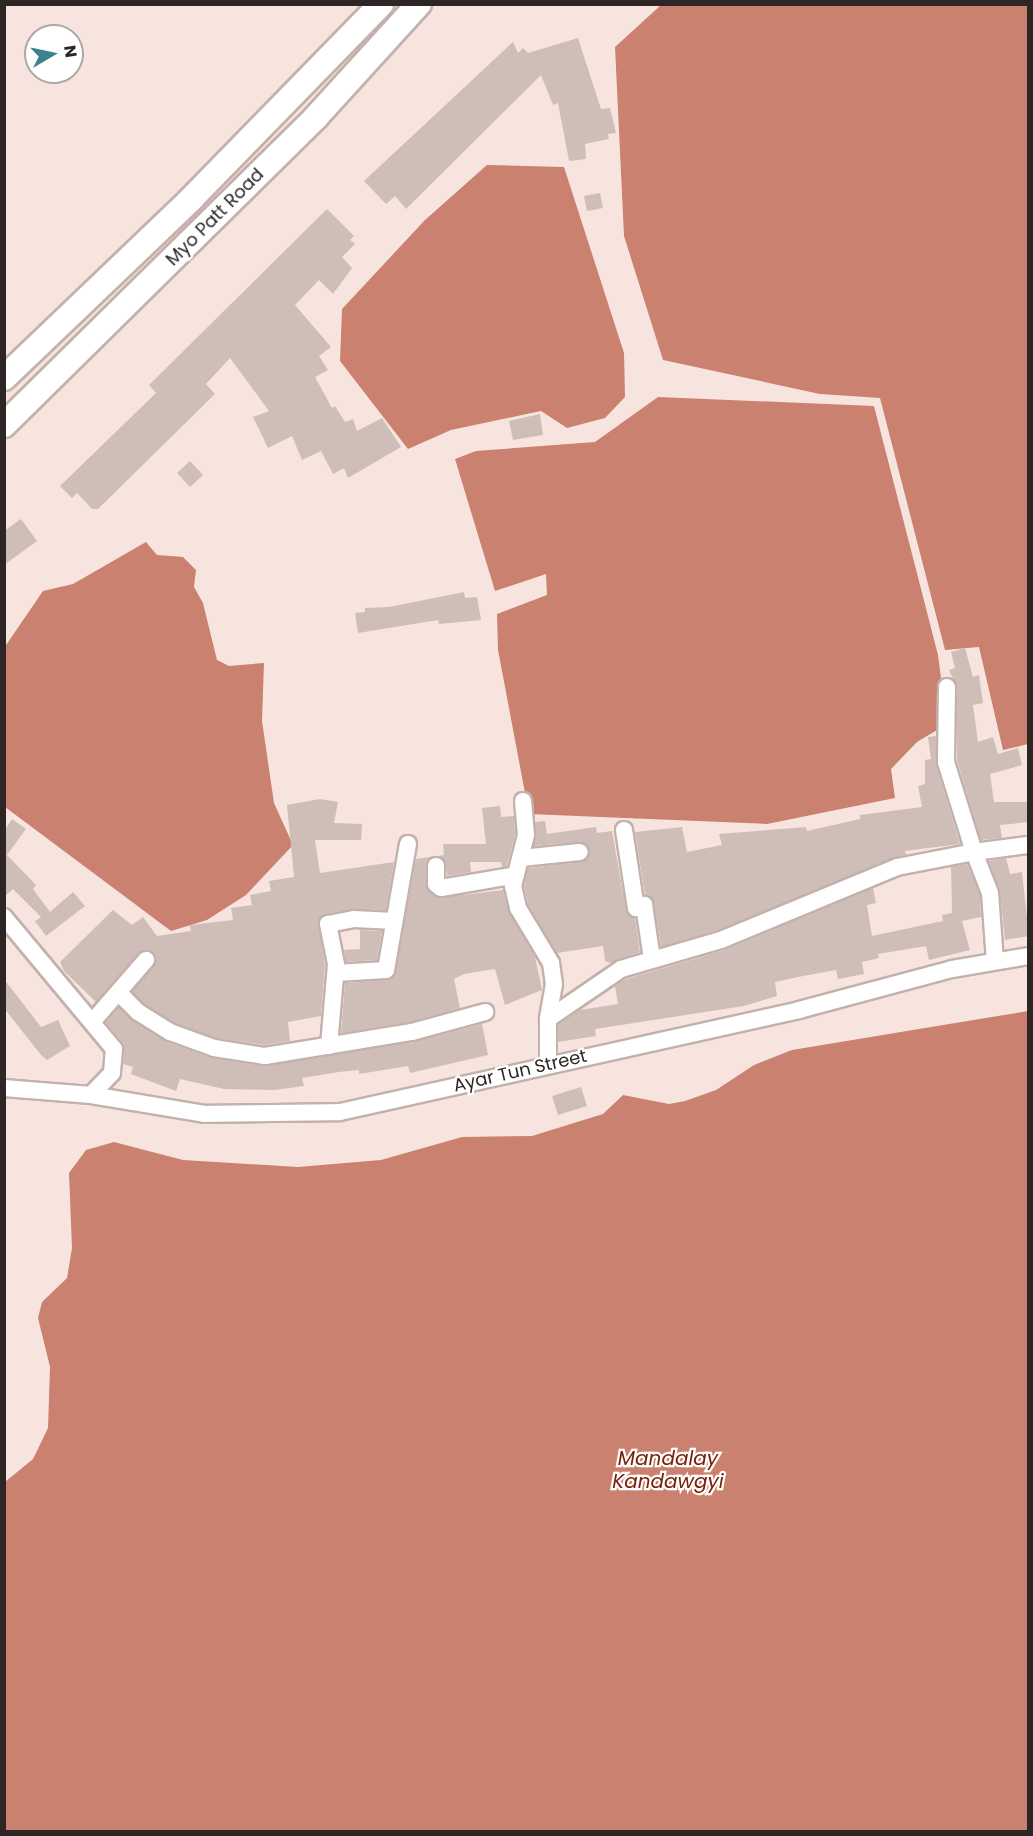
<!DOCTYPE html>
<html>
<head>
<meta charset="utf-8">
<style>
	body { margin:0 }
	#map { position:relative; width:1033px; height:1836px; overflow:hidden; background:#f7e4df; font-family:Poppins,sans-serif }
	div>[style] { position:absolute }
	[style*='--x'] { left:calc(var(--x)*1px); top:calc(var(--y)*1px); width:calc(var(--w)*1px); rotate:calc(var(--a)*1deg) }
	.water>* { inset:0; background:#cb816f }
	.building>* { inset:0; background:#cfbdb8 }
	.roads { filter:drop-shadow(2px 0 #c3b1ac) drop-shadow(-2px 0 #c3b1ac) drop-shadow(0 2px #c3b1ac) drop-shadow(0 -2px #c3b1ac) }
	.minor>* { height:16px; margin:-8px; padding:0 8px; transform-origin:8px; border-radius:8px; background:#fff }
	.secondary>* { height:24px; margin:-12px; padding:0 12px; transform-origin:12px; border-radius:12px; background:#fff }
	span { translate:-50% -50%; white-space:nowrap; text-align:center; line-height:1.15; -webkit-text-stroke:4.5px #fff; paint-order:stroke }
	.street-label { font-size:18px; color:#2d2624 }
	.water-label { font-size:20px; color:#79210a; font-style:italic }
	.frame { position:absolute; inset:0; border:6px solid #2d2624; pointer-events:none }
	.north { position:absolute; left:24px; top:24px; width:60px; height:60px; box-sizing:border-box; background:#fff; border:2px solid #aba8a7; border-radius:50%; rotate:81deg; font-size:16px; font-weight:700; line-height:24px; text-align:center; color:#2d2624 }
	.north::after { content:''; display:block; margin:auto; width:21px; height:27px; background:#3e8291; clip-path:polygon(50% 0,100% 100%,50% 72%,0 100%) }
</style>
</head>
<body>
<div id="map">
	<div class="water">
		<i style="clip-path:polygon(661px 5px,1028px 5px,1028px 744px,1003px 750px,979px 647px,945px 650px,880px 398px,820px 394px,663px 360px,624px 236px,615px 47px)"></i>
		<i style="clip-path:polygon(487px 165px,564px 167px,624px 353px,625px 397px,605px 418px,567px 428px,541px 411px,451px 430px,408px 449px,340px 361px,342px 309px,425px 220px)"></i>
		<i style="clip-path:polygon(658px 397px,874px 406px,938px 655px,947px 724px,917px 742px,891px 769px,895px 798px,767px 824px,529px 814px,498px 650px,497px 614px,547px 595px,546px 574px,495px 591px,455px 459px,476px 451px,595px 442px)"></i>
		<i style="clip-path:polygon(146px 542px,157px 555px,183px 557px,196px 570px,194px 587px,203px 603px,217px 660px,229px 666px,264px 663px,262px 721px,274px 803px,293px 845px,246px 895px,207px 920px,171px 931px,5px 807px,4px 648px,43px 591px,73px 584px)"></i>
		<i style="clip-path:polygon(1028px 1011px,1028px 1831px,5px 1831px,5px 1482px,33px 1459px,48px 1428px,50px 1367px,38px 1318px,42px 1302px,67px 1278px,72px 1248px,69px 1173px,86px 1150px,114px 1142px,183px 1160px,298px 1167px,381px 1160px,462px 1137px,532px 1136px,603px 1114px,623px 1095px,669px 1104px,685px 1101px,716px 1090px,754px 1065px,792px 1050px)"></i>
	</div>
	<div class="building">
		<i style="clip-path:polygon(578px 38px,601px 109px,610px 108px,616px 133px,608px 134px,609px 139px,585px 144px,586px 159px,569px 161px,558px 103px,553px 105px,541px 75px,406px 209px,395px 196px,386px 204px,364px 181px,513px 42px,518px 53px,523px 48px,528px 53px)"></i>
		<i style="clip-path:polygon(600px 193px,603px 208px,587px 211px,584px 196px)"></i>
		<i style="clip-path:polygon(327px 209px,354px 236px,350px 240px,355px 244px,342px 257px,352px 268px,333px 294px,319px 280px,295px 305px,331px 347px,319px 356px,328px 370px,315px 377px,332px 408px,335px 406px,345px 422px,353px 419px,357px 431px,382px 418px,401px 447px,348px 478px,344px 468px,333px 474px,321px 451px,302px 460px,292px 436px,268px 448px,253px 417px,269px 411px,230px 358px,206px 384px,215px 394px,98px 509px,92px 509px,77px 493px,72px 498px,60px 486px,156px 393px,149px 385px)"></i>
		<i style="clip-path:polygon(540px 414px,543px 435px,513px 440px,509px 421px)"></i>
		<i style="clip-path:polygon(190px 461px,203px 475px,190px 487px,177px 473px)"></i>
		<i style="clip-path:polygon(21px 519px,37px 541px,4px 565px,4px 531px)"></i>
		<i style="clip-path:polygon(464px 592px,465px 598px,477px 597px,481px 620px,439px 624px,438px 620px,358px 633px,355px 613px,365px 612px,365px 608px,389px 607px)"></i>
		<i style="clip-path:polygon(965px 648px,973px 677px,979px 675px,983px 703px,973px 705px,978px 742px,993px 737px,998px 754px,1018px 748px,1022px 765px,990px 774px,994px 802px,1029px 802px,1029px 822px,1000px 825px,1002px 838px,981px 840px,957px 760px,957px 687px,949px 670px,955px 668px,951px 652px)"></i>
		<i style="clip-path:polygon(936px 736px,936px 765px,960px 844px,905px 851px,906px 855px,718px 930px,661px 947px,654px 903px,645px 895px,635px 832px,682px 827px,687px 852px,722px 845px,719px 834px,806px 827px,807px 831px,860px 819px,860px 815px,922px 807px,918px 786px,925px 784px,925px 760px,931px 759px,928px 737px)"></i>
		<i style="clip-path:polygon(320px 799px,338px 802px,334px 823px,362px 824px,361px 840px,315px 840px,320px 873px,394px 862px,386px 910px,352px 909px,325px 914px,318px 920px,325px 965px,321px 1016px,288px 1022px,290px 1041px,265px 1045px,217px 1038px,175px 1023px,145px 1004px,132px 992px,156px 963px,149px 950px,138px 953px,96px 1002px,64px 971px,60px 962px,113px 910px,132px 925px,143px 917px,157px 936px,191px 931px,190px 925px,233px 920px,231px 908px,252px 905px,250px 895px,271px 891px,269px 881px,294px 877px,287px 805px)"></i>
		<i style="clip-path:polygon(500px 806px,501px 817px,514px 816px,515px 834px,507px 866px,502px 867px,501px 862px,470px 862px,471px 872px,447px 876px,445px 861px,439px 856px,444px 855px,443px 844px,486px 844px,482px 808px)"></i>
		<i style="clip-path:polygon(12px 819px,26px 829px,7px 855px,36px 885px,33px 889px,50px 912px,73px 892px,85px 906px,46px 936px,35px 921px,41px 917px,13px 889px,4px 897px,4px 831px)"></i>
		<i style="clip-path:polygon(545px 821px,547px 834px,596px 827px,597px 833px,612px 831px,626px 910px,635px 918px,640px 952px,611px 963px,605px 961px,603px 946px,557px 953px,528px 904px,524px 886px,528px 868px,582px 862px,590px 852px,580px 842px,534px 846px,535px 822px)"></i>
		<i style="clip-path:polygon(430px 857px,426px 865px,426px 885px,438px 898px,503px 890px,509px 913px,535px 957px,542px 990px,505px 1005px,495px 969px,464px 974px,454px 979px,460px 1008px,410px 1022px,341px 1033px,345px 983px,387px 980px,395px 976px,416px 859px)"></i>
		<i style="clip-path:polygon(1006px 858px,1010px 874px,1022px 872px,1029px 936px,1005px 940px,1000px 892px,989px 861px)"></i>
		<i style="clip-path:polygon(967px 864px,980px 895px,981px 917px,962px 921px,970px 950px,929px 960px,926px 946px,878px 954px,879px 958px,862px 962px,864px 974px,838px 979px,836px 970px,803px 976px,775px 982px,777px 996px,744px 1006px,595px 1029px,596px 1036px,558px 1042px,558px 1025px,580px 1010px,618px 1004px,615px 986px,626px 979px,725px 950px,873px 888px,876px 903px,867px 905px,872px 936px,943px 921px,942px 915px,952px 913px,951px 867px)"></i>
		<i style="clip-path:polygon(360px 930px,382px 931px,377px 960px,346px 962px,344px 950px,360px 949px)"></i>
		<i style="clip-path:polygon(4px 979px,41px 1027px,58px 1020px,70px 1046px,47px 1060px,41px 1055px,4px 1008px)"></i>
		<i style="clip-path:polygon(119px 1007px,166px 1042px,211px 1058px,263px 1066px,414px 1042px,482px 1024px,488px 1055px,410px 1073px,408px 1066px,359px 1074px,359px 1070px,339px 1072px,302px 1078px,304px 1086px,275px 1090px,224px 1089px,180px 1079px,176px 1091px,131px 1074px,133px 1067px,123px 1064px,124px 1044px,106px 1023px)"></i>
		<i style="clip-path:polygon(581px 1087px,587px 1106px,558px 1115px,552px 1096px)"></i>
	</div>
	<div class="roads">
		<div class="minor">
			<i style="--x:947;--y:687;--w:75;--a:90.8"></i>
			<i style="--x:946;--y:762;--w:94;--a:72.7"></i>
			<i style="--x:974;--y:852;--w:54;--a:-7.4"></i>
			<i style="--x:523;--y:801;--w:34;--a:85"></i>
			<i style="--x:526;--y:835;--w:53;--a:104.3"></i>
			<i style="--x:513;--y:886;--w:23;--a:77"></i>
			<i style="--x:518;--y:908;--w:64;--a:59"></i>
			<i style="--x:551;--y:963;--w:21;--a:82"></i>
			<i style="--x:554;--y:984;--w:36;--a:100"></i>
			<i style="--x:548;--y:1019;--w:45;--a:90"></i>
			<i style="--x:624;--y:830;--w:79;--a:81.3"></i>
			<i style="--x:636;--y:908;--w:9;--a:-21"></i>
			<i style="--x:644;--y:905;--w:55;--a:81.6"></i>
			<i style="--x:521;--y:858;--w:59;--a:-5.8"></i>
			<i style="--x:436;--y:866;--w:18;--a:90"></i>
			<i style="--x:436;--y:884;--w:6;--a:39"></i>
			<i style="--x:441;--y:888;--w:76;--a:-9.8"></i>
			<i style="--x:4;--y:917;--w:172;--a:50.2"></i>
			<i style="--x:114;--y:1049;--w:24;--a:95"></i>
			<i style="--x:112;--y:1073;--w:30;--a:134"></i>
			<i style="--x:336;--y:973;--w:50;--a:-3.4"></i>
			<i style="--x:386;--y:970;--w:128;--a:-80.1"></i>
			<i style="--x:119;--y:993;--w:27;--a:45"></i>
			<i style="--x:138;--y:1012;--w:38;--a:32"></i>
			<i style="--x:170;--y:1032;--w:47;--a:20"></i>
			<i style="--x:214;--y:1048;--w:52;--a:8.9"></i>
			<i style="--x:265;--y:1056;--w:149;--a:-9.3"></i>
			<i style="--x:412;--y:1032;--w:76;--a:-15.3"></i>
			<i style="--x:548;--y:1019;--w:88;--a:-34.4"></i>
			<i style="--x:621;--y:969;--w:104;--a:-16.2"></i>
			<i style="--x:721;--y:940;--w:191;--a:-22.5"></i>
			<i style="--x:897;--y:867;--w:78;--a:-11"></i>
			<i style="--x:974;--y:852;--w:44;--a:68.7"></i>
			<i style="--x:990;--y:893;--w:68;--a:85.8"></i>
			<i style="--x:93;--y:1021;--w:81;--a:-49"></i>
			<i style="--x:329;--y:1046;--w:82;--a:-85.1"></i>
			<i style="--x:336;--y:964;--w:41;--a:-101.3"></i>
			<i style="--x:328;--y:924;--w:26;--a:-11"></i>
			<i style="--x:354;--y:919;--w:40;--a:2.9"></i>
			<i style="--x:4;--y:1088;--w:87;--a:4.6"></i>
			<i style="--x:91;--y:1095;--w:115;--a:9.5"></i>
			<i style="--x:204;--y:1114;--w:136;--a:-0.8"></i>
			<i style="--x:340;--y:1112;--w:470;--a:-12.5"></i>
			<i style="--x:799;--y:1010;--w:158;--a:-15"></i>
			<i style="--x:952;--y:969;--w:77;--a:-9.7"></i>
		</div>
		<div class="secondary">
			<i style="--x:4;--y:378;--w:259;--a:-43.7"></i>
			<i style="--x:191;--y:199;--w:272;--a:-45.7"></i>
			<i style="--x:4;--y:425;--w:438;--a:-44.6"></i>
			<i style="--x:316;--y:117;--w:153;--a:-47.7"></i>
		</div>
	</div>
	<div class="street-label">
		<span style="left:215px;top:217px;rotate:-45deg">Myo Patt Road</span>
		<span style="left:520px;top:1071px;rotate:-13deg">Ayar Tun Street</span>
	</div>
	<div class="water-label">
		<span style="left:668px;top:1470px">Mandalay<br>Kandawgyi</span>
	</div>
	<div class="frame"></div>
	<div class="north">N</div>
</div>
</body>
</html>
